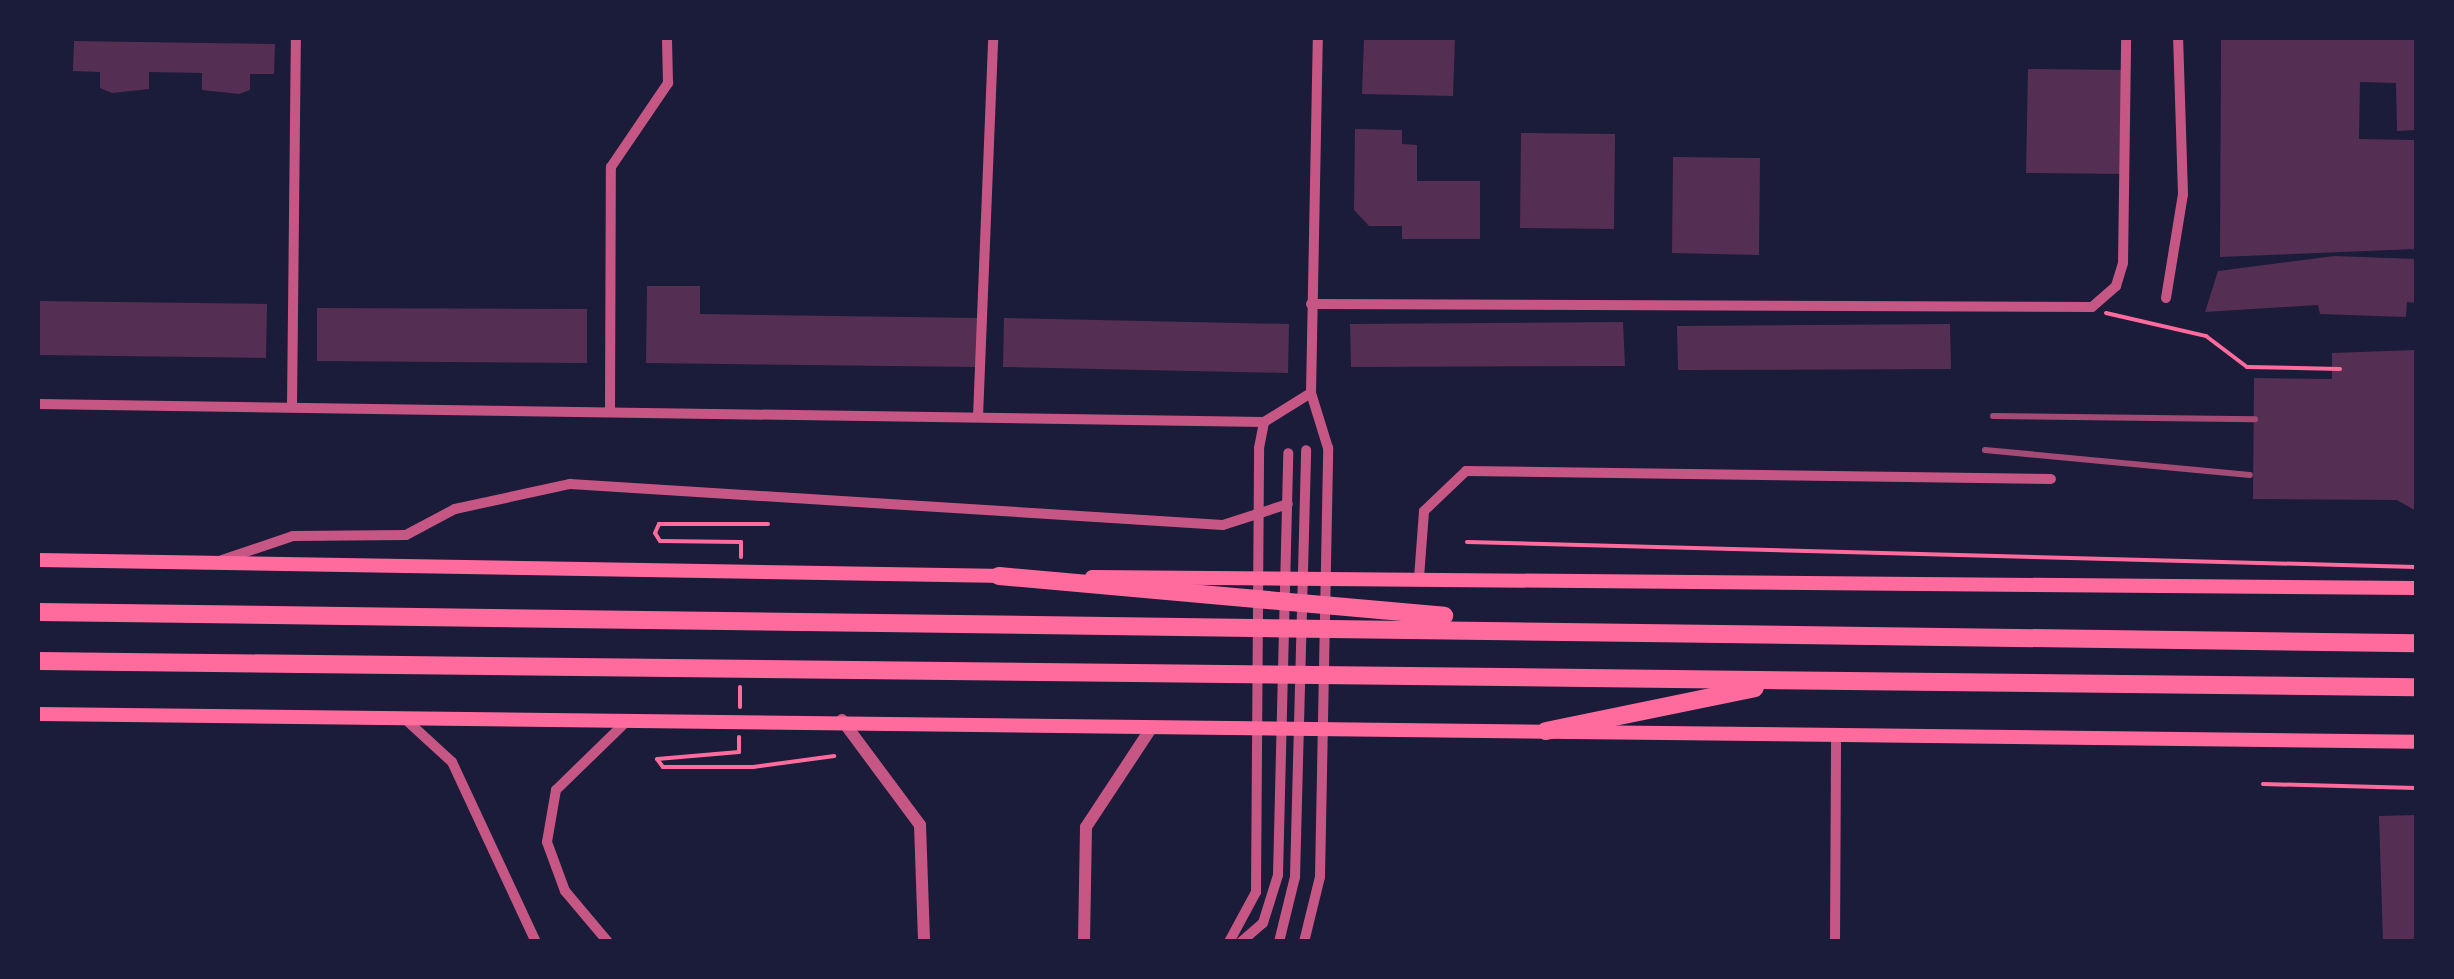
<!DOCTYPE html>
<html>
<head>
<meta charset="utf-8">
<style>
	body { margin:0 }
	#map { position:relative; width:2454px; height:979px; overflow:hidden; background:#1b1b3a; font-family:"Nunito Sans",sans-serif }
	div>[style] { position:absolute }
	[style*='--x'] { left:calc(var(--x)*1px); top:calc(var(--y)*1px); width:calc(var(--w)*1px); rotate:calc(var(--a)*1deg) }
	.building>* { inset:0; background:#542f53 }
	.path>* { height:4px; margin:-2px; padding:0 2px; transform-origin:2px; border-radius:2px; background:#ff6b9d }
	.minor>* { height:10px; margin:-5px; padding:0 5px; transform-origin:5px; border-radius:5px; background:#c65784 }
	.tertiary>* { height:12px; margin:-6px; padding:0 6px; transform-origin:6px; border-radius:6px; background:#c65784 }
	.secondary>* { height:14px; margin:-7px; padding:0 7px; transform-origin:7px; border-radius:7px; background:#ff6b9d }
	.motorway>* { height:18px; margin:-9px; padding:0 9px; transform-origin:9px; border-radius:9px; background:#ff6b9d }
	.rail>* { height:6px; margin:-3px; padding:0 3px; transform-origin:3px; border-radius:3px; background:#a44b75 }
	span { translate:-50% -50%; white-space:nowrap; text-align:center; line-height:1.15; -webkit-text-stroke:8px #1b1b3a; paint-order:stroke }
	.frame { position:absolute; inset:0; border:40px solid #1b1b3a; pointer-events:none }
</style>
</head>
<body>
<div id="map">
	<div class="building">
		<i style="clip-path:polygon(1364px 38px,1455px 38px,1453px 96px,1362px 94px)"></i>
		<i style="clip-path:polygon(2221px 38px,2416px 38px,2416px 130px,2397px 131px,2396px 83px,2360px 82px,2359px 139px,2416px 140px,2416px 249px,2220px 257px)"></i>
		<i style="clip-path:polygon(74px 41px,275px 44px,274px 74px,250px 74px,250px 90px,239px 94px,202px 90px,202px 73px,149px 72px,149px 89px,112px 93px,100px 88px,100px 72px,73px 71px)"></i>
		<i style="clip-path:polygon(2028px 69px,2128px 70px,2126px 174px,2026px 173px)"></i>
		<i style="clip-path:polygon(1355px 129px,1402px 130px,1402px 144px,1417px 145px,1417px 181px,1480px 181px,1480px 239px,1402px 239px,1402px 226px,1369px 226px,1354px 210px)"></i>
		<i style="clip-path:polygon(1521px 133px,1615px 134px,1614px 229px,1520px 228px)"></i>
		<i style="clip-path:polygon(1673px 157px,1760px 158px,1759px 255px,1672px 253px)"></i>
		<i style="clip-path:polygon(2334px 256px,2416px 259px,2416px 303px,2407px 302px,2406px 317px,2320px 314px,2318px 305px,2205px 312px,2218px 271px)"></i>
		<i style="clip-path:polygon(647px 286px,700px 286px,700px 314px,978px 318px,978px 367px,646px 363px)"></i>
		<i style="clip-path:polygon(38px 301px,267px 304px,266px 358px,38px 355px)"></i>
		<i style="clip-path:polygon(317px 308px,587px 309px,587px 363px,317px 361px)"></i>
		<i style="clip-path:polygon(1004px 318px,1289px 324px,1288px 373px,1003px 367px)"></i>
		<i style="clip-path:polygon(1623px 322px,1625px 366px,1351px 367px,1350px 324px)"></i>
		<i style="clip-path:polygon(1950px 324px,1951px 369px,1678px 370px,1677px 326px)"></i>
		<i style="clip-path:polygon(2416px 350px,2416px 511px,2397px 500px,2253px 499px,2254px 378px,2332px 379px,2332px 353px)"></i>
		<i style="clip-path:polygon(2416px 815px,2416px 942px,2383px 942px,2379px 816px)"></i>
	</div>
	<div class="path">
		<i style="--x:2106;--y:313;--w:103;--a:13"></i>
		<i style="--x:2206;--y:336;--w:51;--a:37.1"></i>
		<i style="--x:2247;--y:367;--w:93;--a:1.2"></i>
		<i style="--x:1467;--y:542;--w:949;--a:1.51"></i>
		<i style="--x:741;--y:557;--w:15;--a:-90"></i>
		<i style="--x:741;--y:542;--w:81;--a:-179.3"></i>
		<i style="--x:660;--y:541;--w:9;--a:-122"></i>
		<i style="--x:655;--y:533;--w:10;--a:-66"></i>
		<i style="--x:659;--y:524;--w:109;--a:0"></i>
		<i style="--x:740;--y:707;--w:20;--a:-90"></i>
		<i style="--x:739;--y:737;--w:15;--a:90"></i>
		<i style="--x:739;--y:752;--w:82;--a:175.1"></i>
		<i style="--x:657;--y:759;--w:10;--a:53"></i>
		<i style="--x:663;--y:767;--w:90;--a:0"></i>
		<i style="--x:753;--y:767;--w:82;--a:-7.7"></i>
		<i style="--x:2263;--y:784;--w:153;--a:1.5"></i>
	</div>
	<div class="minor">
		<i style="--x:2166;--y:298;--w:105;--a:-80.7"></i>
		<i style="--x:2183;--y:194;--w:156;--a:-91.8"></i>
		<i style="--x:1311;--y:304;--w:781;--a:0.22"></i>
		<i style="--x:2092;--y:307;--w:32;--a:-41"></i>
		<i style="--x:2116;--y:286;--w:24;--a:-73"></i>
		<i style="--x:2123;--y:263;--w:225;--a:-89.2"></i>
		<i style="--x:38;--y:404;--w:1226;--a:0.84"></i>
		<i style="--x:292;--y:407;--w:369;--a:-89.4"></i>
		<i style="--x:610;--y:411;--w:244;--a:-89.8"></i>
		<i style="--x:611;--y:167;--w:102;--a:-55.8"></i>
		<i style="--x:668;--y:83;--w:45;--a:-91.3"></i>
		<i style="--x:978;--y:417;--w:379;--a:-87.7"></i>
		<i style="--x:222;--y:560;--w:75;--a:-18.7"></i>
		<i style="--x:293;--y:536;--w:113;--a:-0.5"></i>
		<i style="--x:406;--y:535;--w:55;--a:-28"></i>
		<i style="--x:455;--y:509;--w:118;--a:-12.3"></i>
		<i style="--x:570;--y:484;--w:654;--a:3.59"></i>
		<i style="--x:1223;--y:525;--w:68;--a:-17.9"></i>
		<i style="--x:1419;--y:578;--w:67;--a:-85.7"></i>
		<i style="--x:1424;--y:511;--w:58;--a:-43.6"></i>
		<i style="--x:1466;--y:471;--w:585;--a:0.78"></i>
		<i style="--x:404;--y:718;--w:65;--a:42.5"></i>
		<i style="--x:452;--y:762;--w:199;--a:65"></i>
		<i style="--x:608;--y:942;--w:67;--a:-130.1"></i>
		<i style="--x:565;--y:891;--w:52;--a:-110.2"></i>
		<i style="--x:547;--y:842;--w:53;--a:-80.2"></i>
		<i style="--x:556;--y:790;--w:102;--a:-44.2"></i>
		<i style="--x:1229;--y:942;--w:57;--a:-61.6"></i>
		<i style="--x:1256;--y:892;--w:444;--a:-89.6"></i>
		<i style="--x:1259;--y:448;--w:26;--a:-79"></i>
		<i style="--x:1264;--y:422;--w:55;--a:-31.7"></i>
		<i style="--x:1311;--y:393;--w:355;--a:-88.9"></i>
		<i style="--x:1241;--y:942;--w:29;--a:-41"></i>
		<i style="--x:1263;--y:923;--w:50;--a:-72.6"></i>
		<i style="--x:1278;--y:875;--w:422;--a:-88.6"></i>
		<i style="--x:1279;--y:942;--w:67;--a:-76.2"></i>
		<i style="--x:1295;--y:877;--w:427;--a:-88.5"></i>
		<i style="--x:1304;--y:942;--w:67;--a:-76.2"></i>
		<i style="--x:1320;--y:877;--w:429;--a:-88.9"></i>
		<i style="--x:1328;--y:448;--w:58;--a:-107.2"></i>
		<i style="--x:1835;--y:942;--w:207;--a:-89.7"></i>
	</div>
	<div class="tertiary">
		<i style="--x:842;--y:720;--w:131;--a:53.4"></i>
		<i style="--x:920;--y:825;--w:117;--a:88"></i>
		<i style="--x:1084;--y:942;--w:115;--a:-89"></i>
		<i style="--x:1086;--y:827;--w:116;--a:-56.6"></i>
	</div>
	<div class="secondary">
		<i style="--x:38;--y:560;--w:968;--a:0.95"></i>
		<i style="--x:1092;--y:577;--w:1324;--a:0.48"></i>
		<i style="--x:38;--y:714;--w:2378;--a:0.67"></i>
	</div>
	<div class="motorway">
		<i style="--x:999;--y:576;--w:447;--a:5.1"></i>
		<i style="--x:38;--y:612;--w:2378;--a:0.75"></i>
		<i style="--x:38;--y:661;--w:2378;--a:0.63"></i>
		<i style="--x:1546;--y:731;--w:213;--a:-11.6"></i>
	</div>
	<div class="rail">
		<i style="--x:1993;--y:416;--w:262;--a:0.7"></i>
		<i style="--x:1985;--y:450;--w:266;--a:5.4"></i>
	</div>
	<div class="frame"></div>
</div>
</body>
</html>
